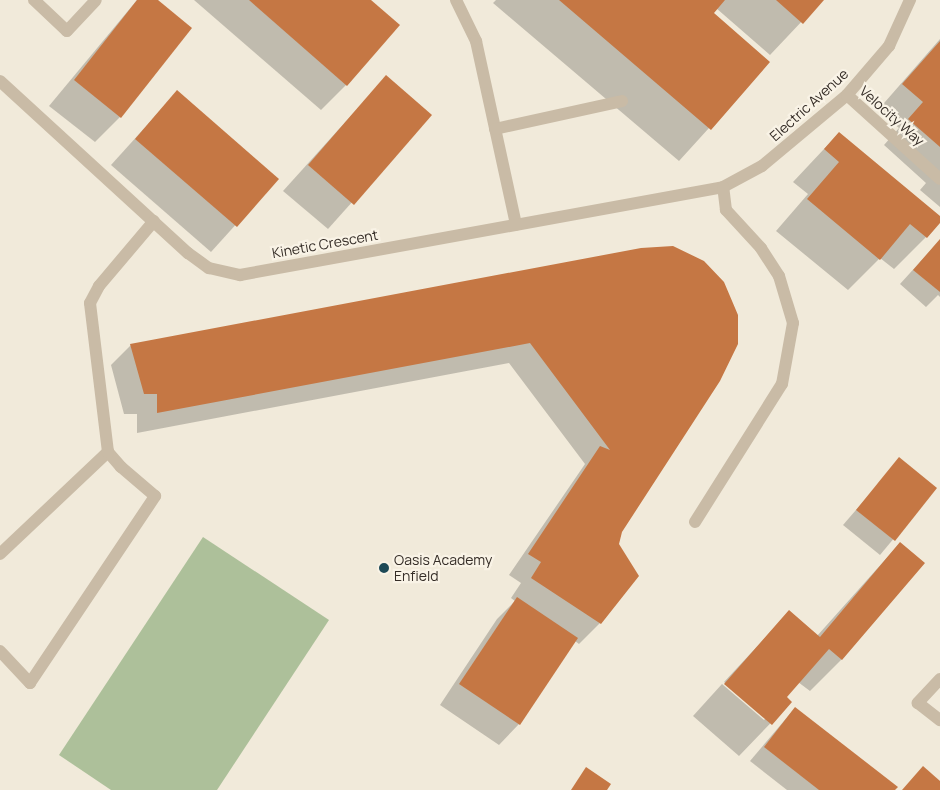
<!DOCTYPE html>
<html>
<head>
<meta charset="utf-8">
<style>
	body { margin:0 }
	#map { position:relative; width:940px; height:790px; overflow:hidden; background:#f1eada; font-family:Manrope,sans-serif }
	div>[style] { position:absolute }
	[style*='--x'] { left:calc(var(--x)*1px); top:calc(var(--y)*1px); width:calc(var(--w)*1px); rotate:calc(var(--a)*1deg) }
	.green>* { inset:0; background:#adc09a }
	.shadow>* { inset:0; background:#0003 }
	.building>* { inset:0; background:#c57744 }
	.minor>* { height:12px; margin:-6px; padding:0 6px; transform-origin:6px; border-radius:6px; background:#c9bba6 }
	.dots>* { width:14px; height:14px; translate:-50% -50%; box-sizing:border-box; border:2px solid #f9f3e6; border-radius:50% }
	span { translate:-50% -50%; white-space:nowrap; text-align:center; line-height:1.15; -webkit-text-stroke:4.5px #f9f3e6; paint-order:stroke }
	.street-label { font-size:14px; color:#352d27 }
	.poi-label { font-size:14px; color:#352d27 }
	.left { translate:0 -50%; text-align:left }
</style>
</head>
<body>
<div id="map">
	<div class="green">
		<i style="clip-path:polygon(203px 537px,329px 620px,217px 790px,111px 790px,59px 755px)"></i>
	</div>
	<div class="shadow">
		<i style="clip-path:polygon(137px 0,156px 0,120px 117px,95px 142px,49px 106px)"></i>
		<i style="clip-path:polygon(194px 0,369px 0,346px 85px,321px 110px)"></i>
		<i style="clip-path:polygon(496px 0,822px 0,770px 55px,716px 8px,712px 13px,769px 62px,679px 161px,493px 3px)"></i>
		<i style="clip-path:polygon(940px 39px,940px 207px,920px 190px,926px 183px,884px 145px,899px 128px,878px 110px)"></i>
		<i style="clip-path:polygon(386px 77px,430px 115px,328px 229px,283px 191px)"></i>
		<i style="clip-path:polygon(177px 92px,277px 179px,211px 252px,111px 165px)"></i>
		<i style="clip-path:polygon(839px 133px,940px 218px,926px 237px,894px 269px,880px 258px,848px 290px,776px 231px,808px 194px,793px 182px)"></i>
		<i style="clip-path:polygon(940px 240px,940px 297px,938px 295px,926px 307px,900px 284px)"></i>
		<i style="clip-path:polygon(641px 249px,618px 544px,638px 576px,600px 623px,579px 644px,575px 641px,519px 724px,499px 745px,440px 705px,497px 619px,515px 601px,511px 598px,521px 583px,509px 575px,585px 464px,509px 363px,137px 433px,137px 414px,124px 414px,111px 365px,131px 345px)"></i>
		<i style="clip-path:polygon(900px 459px,936px 488px,880px 555px,843px 525px)"></i>
		<i style="clip-path:polygon(900px 543px,842px 659px,810px 691px,798px 682px,785px 697px,791px 702px,739px 756px,693px 716px,722px 684px,764px 720px,766px 718px,724px 682px,789px 612px,817px 636px)"></i>
		<i style="clip-path:polygon(795px 708px,894px 790px,787px 790px,750px 761px)"></i>
	</div>
	<div class="building">
		<i style="clip-path:polygon(137px 0,158px 0,192px 28px,121px 118px,74px 80px)"></i>
		<i style="clip-path:polygon(249px 0,371px 0,400px 25px,347px 86px)"></i>
		<i style="clip-path:polygon(559px 0,725px 0,714px 13px,770px 62px,711px 130px)"></i>
		<i style="clip-path:polygon(776px 0,824px 0,803px 24px)"></i>
		<i style="clip-path:polygon(940px 41px,940px 147px,908px 119px,923px 102px,902px 84px)"></i>
		<i style="clip-path:polygon(386px 75px,432px 115px,354px 205px,308px 165px)"></i>
		<i style="clip-path:polygon(177px 90px,279px 179px,237px 227px,135px 139px)"></i>
		<i style="clip-path:polygon(839px 132px,940px 216px,940px 223px,927px 238px,910px 224px,880px 260px,807px 199px,839px 162px,824px 149px)"></i>
		<i style="clip-path:polygon(940px 239px,940px 292px,913px 270px)"></i>
		<i style="clip-path:polygon(673px 246px,704px 261px,724px 282px,738px 315px,738px 344px,720px 381px,622px 532px,619px 544px,639px 576px,601px 624px,531px 578px,541px 562px,528px 554px,600px 446px,610px 450px,530px 343px,157px 413px,157px 394px,144px 394px,130px 344px,641px 248px)"></i>
		<i style="clip-path:polygon(899px 457px,937px 488px,895px 541px,856px 510px)"></i>
		<i style="clip-path:polygon(900px 542px,925px 563px,842px 660px,829px 649px,787px 697px,792px 702px,772px 725px,724px 684px,789px 610px,820px 637px)"></i>
		<i style="clip-path:polygon(517px 597px,578px 638px,520px 725px,459px 684px)"></i>
		<i style="clip-path:polygon(795px 707px,898px 787px,895px 790px,819px 790px,764px 747px)"></i>
		<i style="clip-path:polygon(923px 766px,940px 781px,940px 790px,902px 790px)"></i>
		<i style="clip-path:polygon(586px 767px,611px 784px,607px 790px,571px 790px)"></i>
	</div>
	<div class="minor">
		<i style="--x:34;--y:0;--w:45;--a:43.2"></i>
		<i style="--x:67;--y:31;--w:42;--a:-46.9"></i>
		<i style="--x:456;--y:0;--w:46;--a:64"></i>
		<i style="--x:476;--y:41;--w:188;--a:77.7"></i>
		<i style="--x:0;--y:81;--w:255;--a:42.5"></i>
		<i style="--x:188;--y:253;--w:26;--a:36"></i>
		<i style="--x:209;--y:268;--w:32;--a:13"></i>
		<i style="--x:240;--y:275;--w:491;--a:-10.3"></i>
		<i style="--x:723;--y:187;--w:44;--a:-28.3"></i>
		<i style="--x:762;--y:166;--w:111;--a:-39.9"></i>
		<i style="--x:847;--y:95;--w:65;--a:-49.4"></i>
		<i style="--x:889;--y:46;--w:51;--a:-65.5"></i>
		<i style="--x:847;--y:95;--w:125;--a:42.1"></i>
		<i style="--x:495;--y:129;--w:130;--a:-12.4"></i>
		<i style="--x:695;--y:522;--w:163;--a:-57.8"></i>
		<i style="--x:782;--y:384;--w:62;--a:-79.8"></i>
		<i style="--x:793;--y:323;--w:49;--a:-106.6"></i>
		<i style="--x:779;--y:276;--w:33;--a:-123"></i>
		<i style="--x:761;--y:248;--w:52;--a:-132.6"></i>
		<i style="--x:726;--y:210;--w:23;--a:-97"></i>
		<i style="--x:0;--y:554;--w:149;--a:-43.4"></i>
		<i style="--x:0;--y:651;--w:44;--a:46.8"></i>
		<i style="--x:30;--y:683;--w:225;--a:-56.2"></i>
		<i style="--x:155;--y:496;--w:45;--a:-139.5"></i>
		<i style="--x:121;--y:467;--w:20;--a:-131"></i>
		<i style="--x:108;--y:452;--w:150;--a:-96.9"></i>
		<i style="--x:90;--y:303;--w:19;--a:-62"></i>
		<i style="--x:99;--y:286;--w:85;--a:-49.8"></i>
		<i style="--x:940;--y:679;--w:33;--a:133"></i>
		<i style="--x:918;--y:703;--w:28;--a:38"></i>
	</div>
	<div class="dots">
		<i style="left:384px;top:568px;background:#1d4956"></i>
	</div>
	<div class="street-label">
		<span style="left:809px;top:105px;rotate:-42deg">Electric Avenue</span>
		<span style="left:892px;top:116px;rotate:42deg">Velocity Way</span>
		<span style="left:325px;top:244px;rotate:-10deg">Kinetic Crescent</span>
	</div>
	<div class="poi-label">
		<span class="left" style="left:394px;top:568px">Oasis Academy<br>Enfield</span>
	</div>
</div>
</body>
</html>
